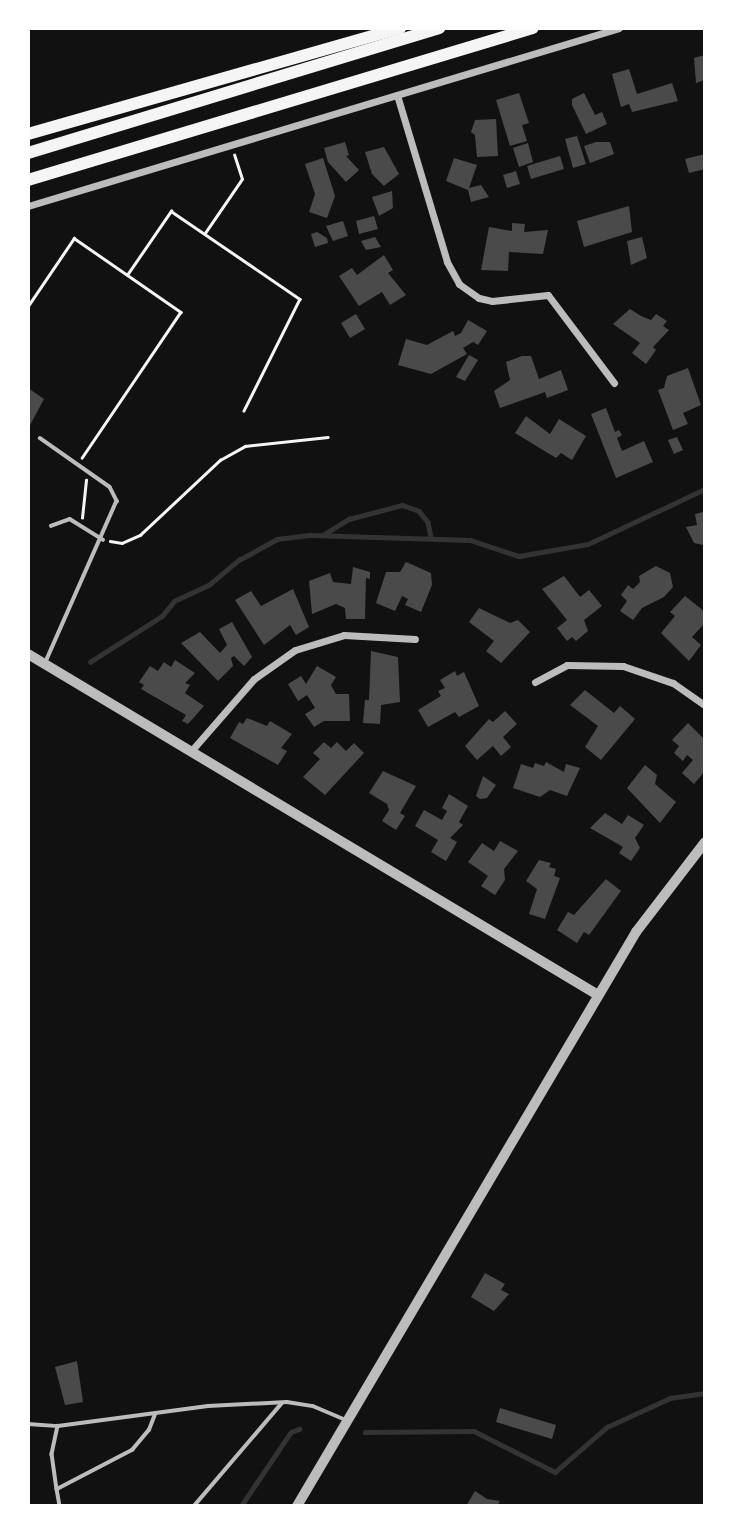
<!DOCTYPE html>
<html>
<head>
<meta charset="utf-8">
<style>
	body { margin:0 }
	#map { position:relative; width:733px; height:1534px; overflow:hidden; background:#111; font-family:Karla,sans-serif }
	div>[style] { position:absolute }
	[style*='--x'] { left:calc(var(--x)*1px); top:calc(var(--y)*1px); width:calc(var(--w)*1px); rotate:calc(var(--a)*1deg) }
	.stream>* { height:4.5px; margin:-2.25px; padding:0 2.25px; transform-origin:2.25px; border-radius:2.25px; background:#333 }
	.building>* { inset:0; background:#4a4a4a }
	.path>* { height:2.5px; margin:-1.25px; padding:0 1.25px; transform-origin:1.25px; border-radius:1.25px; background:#f5f5f5 }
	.service>* { height:3.5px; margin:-1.75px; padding:0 1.75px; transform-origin:1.75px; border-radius:1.75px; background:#bcbcbc }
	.minor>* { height:7px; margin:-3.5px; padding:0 3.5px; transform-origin:3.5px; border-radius:3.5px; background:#bcbcbc }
	.tertiary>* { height:10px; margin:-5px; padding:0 5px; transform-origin:5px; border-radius:5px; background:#bcbcbc }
	.trunk>* { height:12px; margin:-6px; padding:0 6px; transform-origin:6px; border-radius:6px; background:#f5f5f5 }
	span { translate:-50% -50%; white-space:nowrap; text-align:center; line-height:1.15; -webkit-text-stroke:5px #fff; paint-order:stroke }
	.frame { position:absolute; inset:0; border:30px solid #fff; pointer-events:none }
</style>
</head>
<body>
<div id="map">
	<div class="stream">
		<i style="--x:323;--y:535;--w:31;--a:-32"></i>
		<i style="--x:349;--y:519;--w:55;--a:-14.8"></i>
		<i style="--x:402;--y:505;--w:18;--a:19"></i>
		<i style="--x:419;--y:511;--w:14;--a:51"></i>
		<i style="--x:428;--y:522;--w:16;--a:79"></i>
		<i style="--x:90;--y:662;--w:85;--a:-32.6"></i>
		<i style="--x:162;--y:616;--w:19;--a:-51"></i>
		<i style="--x:174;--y:601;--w:40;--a:-25"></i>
		<i style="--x:210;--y:584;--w:38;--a:-40"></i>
		<i style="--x:239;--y:560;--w:43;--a:-28.9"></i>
		<i style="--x:277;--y:539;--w:34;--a:-7"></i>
		<i style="--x:311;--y:535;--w:159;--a:1.8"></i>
		<i style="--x:470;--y:540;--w:52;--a:18.1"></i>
		<i style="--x:519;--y:556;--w:70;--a:-9.9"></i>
		<i style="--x:588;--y:544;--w:129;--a:-25.2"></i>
		<i style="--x:365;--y:1432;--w:109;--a:-0.5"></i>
		<i style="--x:474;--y:1431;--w:91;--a:26.8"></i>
		<i style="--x:555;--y:1472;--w:69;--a:-40.9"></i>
		<i style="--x:607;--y:1427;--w:69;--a:-24.7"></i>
		<i style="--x:670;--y:1398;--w:35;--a:-8"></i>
		<i style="--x:241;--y:1506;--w:89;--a:-56"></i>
		<i style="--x:291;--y:1432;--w:9;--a:-21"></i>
	</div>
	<div class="building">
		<i style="clip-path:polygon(705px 55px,705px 80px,696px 83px,694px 58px)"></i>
		<i style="clip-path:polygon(629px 69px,637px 94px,672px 83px,678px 101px,632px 112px,629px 104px,621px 107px,612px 74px)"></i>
		<i style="clip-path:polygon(519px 93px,529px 123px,522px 125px,527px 141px,510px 146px,496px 100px)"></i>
		<i style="clip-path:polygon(584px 93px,595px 115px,602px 112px,607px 124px,586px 134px,572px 105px,572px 99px)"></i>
		<i style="clip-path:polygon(496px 119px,498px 156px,477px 157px,475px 135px,471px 132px,475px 120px)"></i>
		<i style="clip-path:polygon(577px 136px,586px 164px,573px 168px,565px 139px)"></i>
		<i style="clip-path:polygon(345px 142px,349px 155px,346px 156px,359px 170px,346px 182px,328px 162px,324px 148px)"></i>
		<i style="clip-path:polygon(596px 142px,610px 142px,614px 154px,590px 163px,584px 146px)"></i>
		<i style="clip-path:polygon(528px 143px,533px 162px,519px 167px,513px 148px)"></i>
		<i style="clip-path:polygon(384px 147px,399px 174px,384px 186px,372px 174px,365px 152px)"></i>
		<i style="clip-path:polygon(705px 154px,705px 169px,689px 173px,685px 159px)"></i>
		<i style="clip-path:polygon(560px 156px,564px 169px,531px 179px,527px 166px)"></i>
		<i style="clip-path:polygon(323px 158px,335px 196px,327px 218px,309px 212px,315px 194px,305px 164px)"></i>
		<i style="clip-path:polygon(454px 158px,477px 165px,469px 188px,481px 185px,489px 197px,471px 202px,468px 190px,446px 181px)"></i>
		<i style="clip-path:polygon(516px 171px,520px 184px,507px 188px,503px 175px)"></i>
		<i style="clip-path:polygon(392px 191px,393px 208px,379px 216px,372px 197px)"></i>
		<i style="clip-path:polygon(629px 206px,632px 232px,584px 247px,577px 221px)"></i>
		<i style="clip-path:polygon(374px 216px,378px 229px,359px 234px,356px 221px)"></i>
		<i style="clip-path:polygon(343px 221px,348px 236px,333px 241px,326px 226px)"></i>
		<i style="clip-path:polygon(512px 223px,525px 224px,524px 232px,548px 230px,543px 254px,509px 252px,508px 271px,481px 270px,489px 227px,512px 231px)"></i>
		<i style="clip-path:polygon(317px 232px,327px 238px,328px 243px,315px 247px,311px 234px)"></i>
		<i style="clip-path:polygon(375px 237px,381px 247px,366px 250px,361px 241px)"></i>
		<i style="clip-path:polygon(642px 237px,647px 258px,631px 265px,627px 241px)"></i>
		<i style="clip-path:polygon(384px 255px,393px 270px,388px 273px,406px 295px,390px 305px,382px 292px,359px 306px,339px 276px,352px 268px,357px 275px)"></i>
		<i style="clip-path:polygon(630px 309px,641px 316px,651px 320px,656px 314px,667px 321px,663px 326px,669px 330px,653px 347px,656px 350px,646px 364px,632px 353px,640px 343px,613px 324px)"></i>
		<i style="clip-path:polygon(356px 314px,365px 329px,350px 338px,341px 323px)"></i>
		<i style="clip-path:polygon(468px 320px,487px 331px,478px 345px,473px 342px,463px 348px,467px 354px,431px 374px,398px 365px,406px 339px,427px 345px,453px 331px,455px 336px,461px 333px)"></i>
		<i style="clip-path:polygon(469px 355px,478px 360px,465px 381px,456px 377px)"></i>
		<i style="clip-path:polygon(522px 356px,531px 356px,539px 379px,561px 370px,568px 390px,547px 398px,545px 392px,500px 408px,494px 391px,510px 380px,506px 362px)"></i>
		<i style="clip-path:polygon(688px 368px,701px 405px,683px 413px,688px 424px,673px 430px,658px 390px,664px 388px,667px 376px)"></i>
		<i style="clip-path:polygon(28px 388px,44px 399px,28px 429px)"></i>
		<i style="clip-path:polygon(606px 408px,615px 432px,619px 430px,622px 435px,617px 438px,622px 451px,644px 441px,653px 462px,616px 478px,591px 414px)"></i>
		<i style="clip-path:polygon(526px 416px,550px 434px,559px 419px,586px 436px,572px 460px,561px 453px,556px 458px,515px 433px)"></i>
		<i style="clip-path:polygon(677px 437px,683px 450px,674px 454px,668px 440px)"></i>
		<i style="clip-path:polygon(703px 512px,705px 545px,703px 545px,694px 543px,686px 527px,697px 525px,695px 514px)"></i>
		<i style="clip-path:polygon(406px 562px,431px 573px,432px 585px,421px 612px,405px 605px,408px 599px,402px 596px,395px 611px,376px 603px,386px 572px,400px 572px)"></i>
		<i style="clip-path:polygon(656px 566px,670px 573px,673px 587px,664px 597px,642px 608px,633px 620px,620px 611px,627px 601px,621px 595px,628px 585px,633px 589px,640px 582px,639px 576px)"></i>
		<i style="clip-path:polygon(353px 567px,370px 572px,370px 579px,366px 578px,365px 619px,346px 619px,345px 608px,336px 604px,312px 614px,309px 581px,330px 573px,333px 582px,351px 584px)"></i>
		<i style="clip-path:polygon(564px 576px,580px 597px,589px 590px,602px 606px,584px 620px,588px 631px,576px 641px,572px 637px,567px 641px,557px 628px,567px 620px,542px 589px)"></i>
		<i style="clip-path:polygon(293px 589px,309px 627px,296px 635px,290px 625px,264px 645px,235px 600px,251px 591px,261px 606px)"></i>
		<i style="clip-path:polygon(685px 596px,705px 612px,705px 623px,692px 637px,701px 645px,689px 661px,661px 633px,675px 616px,670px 612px)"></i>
		<i style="clip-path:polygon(479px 608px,510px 623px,518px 620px,530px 632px,501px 663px,486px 651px,494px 641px,469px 622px)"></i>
		<i style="clip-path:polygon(232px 622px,252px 657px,244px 666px,234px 656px,231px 658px,233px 666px,218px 681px,181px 643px,200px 632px,220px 653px,227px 645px,219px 629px)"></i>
		<i style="clip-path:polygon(371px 651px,398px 657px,400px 702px,381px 705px,380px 724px,363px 723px,365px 700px,369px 700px)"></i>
		<i style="clip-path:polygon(175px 660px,195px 673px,185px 683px,190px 685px,185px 693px,204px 706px,188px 724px,182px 721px,186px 715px,141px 689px,144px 685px,139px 682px,150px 666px,158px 671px,164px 662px,171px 667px)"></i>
		<i style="clip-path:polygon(317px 666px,336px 677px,331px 685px,336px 694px,349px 694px,350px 721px,324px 721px,314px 727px,305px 714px,315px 708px,307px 695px,298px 701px,288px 684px,301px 676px,306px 684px)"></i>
		<i style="clip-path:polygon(455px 671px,457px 676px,464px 672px,479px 706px,459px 717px,455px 712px,428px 727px,418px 710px,441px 696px,438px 691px,445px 688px,440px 680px)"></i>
		<i style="clip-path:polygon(585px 690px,614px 713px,620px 706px,635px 719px,601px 760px,585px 747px,598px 726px,570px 705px)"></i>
		<i style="clip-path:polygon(505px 711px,517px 724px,503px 737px,511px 747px,501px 756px,493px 746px,477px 760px,465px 746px,489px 719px,493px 722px)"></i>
		<i style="clip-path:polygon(247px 718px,267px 726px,270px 721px,292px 734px,281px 748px,287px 751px,278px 765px,230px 738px,239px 722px,243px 724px)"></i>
		<i style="clip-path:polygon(688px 723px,705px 740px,705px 771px,694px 784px,682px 773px,693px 760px,687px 755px,683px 761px,674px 753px,679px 746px,672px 740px)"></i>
		<i style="clip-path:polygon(324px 742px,331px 748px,337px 742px,346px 751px,354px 743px,364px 753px,325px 795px,303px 777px,320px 759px,313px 753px)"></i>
		<i style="clip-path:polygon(546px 762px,564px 772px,566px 764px,580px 768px,567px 796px,550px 790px,540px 797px,513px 788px,521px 764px,533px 768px,535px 763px,544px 766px)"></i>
		<i style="clip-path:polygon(645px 765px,657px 775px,655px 784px,676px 802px,660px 823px,627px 788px)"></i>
		<i style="clip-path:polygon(383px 771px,416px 786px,400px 813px,405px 816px,396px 830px,382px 821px,389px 810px,387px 804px,369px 793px)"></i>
		<i style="clip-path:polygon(483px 776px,496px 785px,487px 798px,480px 799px,476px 796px)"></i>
		<i style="clip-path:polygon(449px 794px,468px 806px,459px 822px,463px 825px,450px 838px,457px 842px,446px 861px,431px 852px,438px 840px,415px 826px,424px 810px,442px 820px,447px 811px,442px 808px)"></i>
		<i style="clip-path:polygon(605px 813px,622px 824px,628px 815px,644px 825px,635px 838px,640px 848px,631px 861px,619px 853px,623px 847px,590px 828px)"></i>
		<i style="clip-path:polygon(500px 841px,518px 851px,504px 869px,505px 880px,495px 895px,481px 886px,488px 876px,468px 862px,482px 843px,494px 851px)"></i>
		<i style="clip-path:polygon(539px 860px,551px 863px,549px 867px,556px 869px,554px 876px,560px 878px,545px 919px,529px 914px,537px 889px,526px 881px)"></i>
		<i style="clip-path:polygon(606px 879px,621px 891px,589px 935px,584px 932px,577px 943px,557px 930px,568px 912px,574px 915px)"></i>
		<i style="clip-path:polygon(485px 1273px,505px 1284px,501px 1290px,509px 1294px,494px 1311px,471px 1297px)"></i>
		<i style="clip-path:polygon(77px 1361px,83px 1402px,65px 1405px,55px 1367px)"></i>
		<i style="clip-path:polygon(500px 1408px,556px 1425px,552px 1439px,496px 1422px)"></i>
		<i style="clip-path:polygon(475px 1491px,487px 1499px,500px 1501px,497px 1506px,466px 1506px)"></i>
	</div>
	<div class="path">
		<i style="--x:205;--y:233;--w:65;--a:-55.6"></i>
		<i style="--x:242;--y:179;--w:25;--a:-108"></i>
		<i style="--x:127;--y:275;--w:78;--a:-55.5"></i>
		<i style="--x:171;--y:211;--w:156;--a:34.3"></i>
		<i style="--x:300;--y:299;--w:125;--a:116.6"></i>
		<i style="--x:28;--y:306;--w:82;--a:-55.9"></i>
		<i style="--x:74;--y:238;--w:130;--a:34.7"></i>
		<i style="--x:181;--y:312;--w:176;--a:124.1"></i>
		<i style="--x:82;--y:518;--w:38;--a:-84"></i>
		<i style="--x:110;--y:541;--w:12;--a:9"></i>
		<i style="--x:122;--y:543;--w:20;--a:-24"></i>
		<i style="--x:140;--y:535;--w:110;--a:-43.2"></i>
		<i style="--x:220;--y:460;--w:29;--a:-29"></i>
		<i style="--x:245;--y:446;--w:83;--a:-6.2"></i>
	</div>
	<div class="service">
		<i style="--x:40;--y:438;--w:85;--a:35"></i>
		<i style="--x:110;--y:487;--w:16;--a:63"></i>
		<i style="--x:117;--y:501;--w:176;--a:113.8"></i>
		<i style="--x:51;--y:526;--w:20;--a:-20"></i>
		<i style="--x:70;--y:519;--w:39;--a:32"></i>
		<i style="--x:28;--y:1424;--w:30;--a:4"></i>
		<i style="--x:58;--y:1426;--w:151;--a:-7.6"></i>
		<i style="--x:208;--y:1406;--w:79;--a:-2.9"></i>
		<i style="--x:287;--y:1402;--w:26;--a:9"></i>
		<i style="--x:313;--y:1406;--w:36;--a:23"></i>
		<i style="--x:58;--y:1426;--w:29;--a:102"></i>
		<i style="--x:52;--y:1454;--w:35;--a:82"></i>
		<i style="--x:57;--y:1489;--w:85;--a:-27.5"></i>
		<i style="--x:132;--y:1450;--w:26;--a:-50"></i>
		<i style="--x:149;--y:1430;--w:17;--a:-69"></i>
		<i style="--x:57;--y:1489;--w:17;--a:80"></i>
		<i style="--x:194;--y:1506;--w:135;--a:-49.5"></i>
	</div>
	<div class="minor">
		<i style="--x:397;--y:95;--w:174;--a:73.3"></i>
		<i style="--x:447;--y:262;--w:25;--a:61"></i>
		<i style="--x:459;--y:284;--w:24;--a:35"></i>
		<i style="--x:479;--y:298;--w:13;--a:13"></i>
		<i style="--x:492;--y:301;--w:56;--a:-6.1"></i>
		<i style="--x:548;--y:295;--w:110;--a:53.1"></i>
		<i style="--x:28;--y:206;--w:617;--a:-16.76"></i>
		<i style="--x:535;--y:682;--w:36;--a:-28"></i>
		<i style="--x:567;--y:665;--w:56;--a:1"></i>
		<i style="--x:623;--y:666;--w:53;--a:18.8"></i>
		<i style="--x:673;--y:683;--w:39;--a:35"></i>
		<i style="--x:192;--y:750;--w:94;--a:-48.9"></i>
		<i style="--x:254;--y:679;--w:50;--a:-35.3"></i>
		<i style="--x:295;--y:650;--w:51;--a:-17"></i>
		<i style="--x:344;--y:635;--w:71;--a:3.2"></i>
	</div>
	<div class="tertiary">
		<i style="--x:28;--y:654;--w:664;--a:30.89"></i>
		<i style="--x:297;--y:1506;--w:667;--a:-59.43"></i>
		<i style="--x:636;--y:932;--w:113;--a:-52.5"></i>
	</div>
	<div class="trunk">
		<i style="--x:28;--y:134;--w:387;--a:-15.9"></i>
		<i style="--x:28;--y:153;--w:430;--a:-16.9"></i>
		<i style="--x:28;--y:180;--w:527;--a:-16.75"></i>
	</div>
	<div class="frame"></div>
</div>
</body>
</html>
